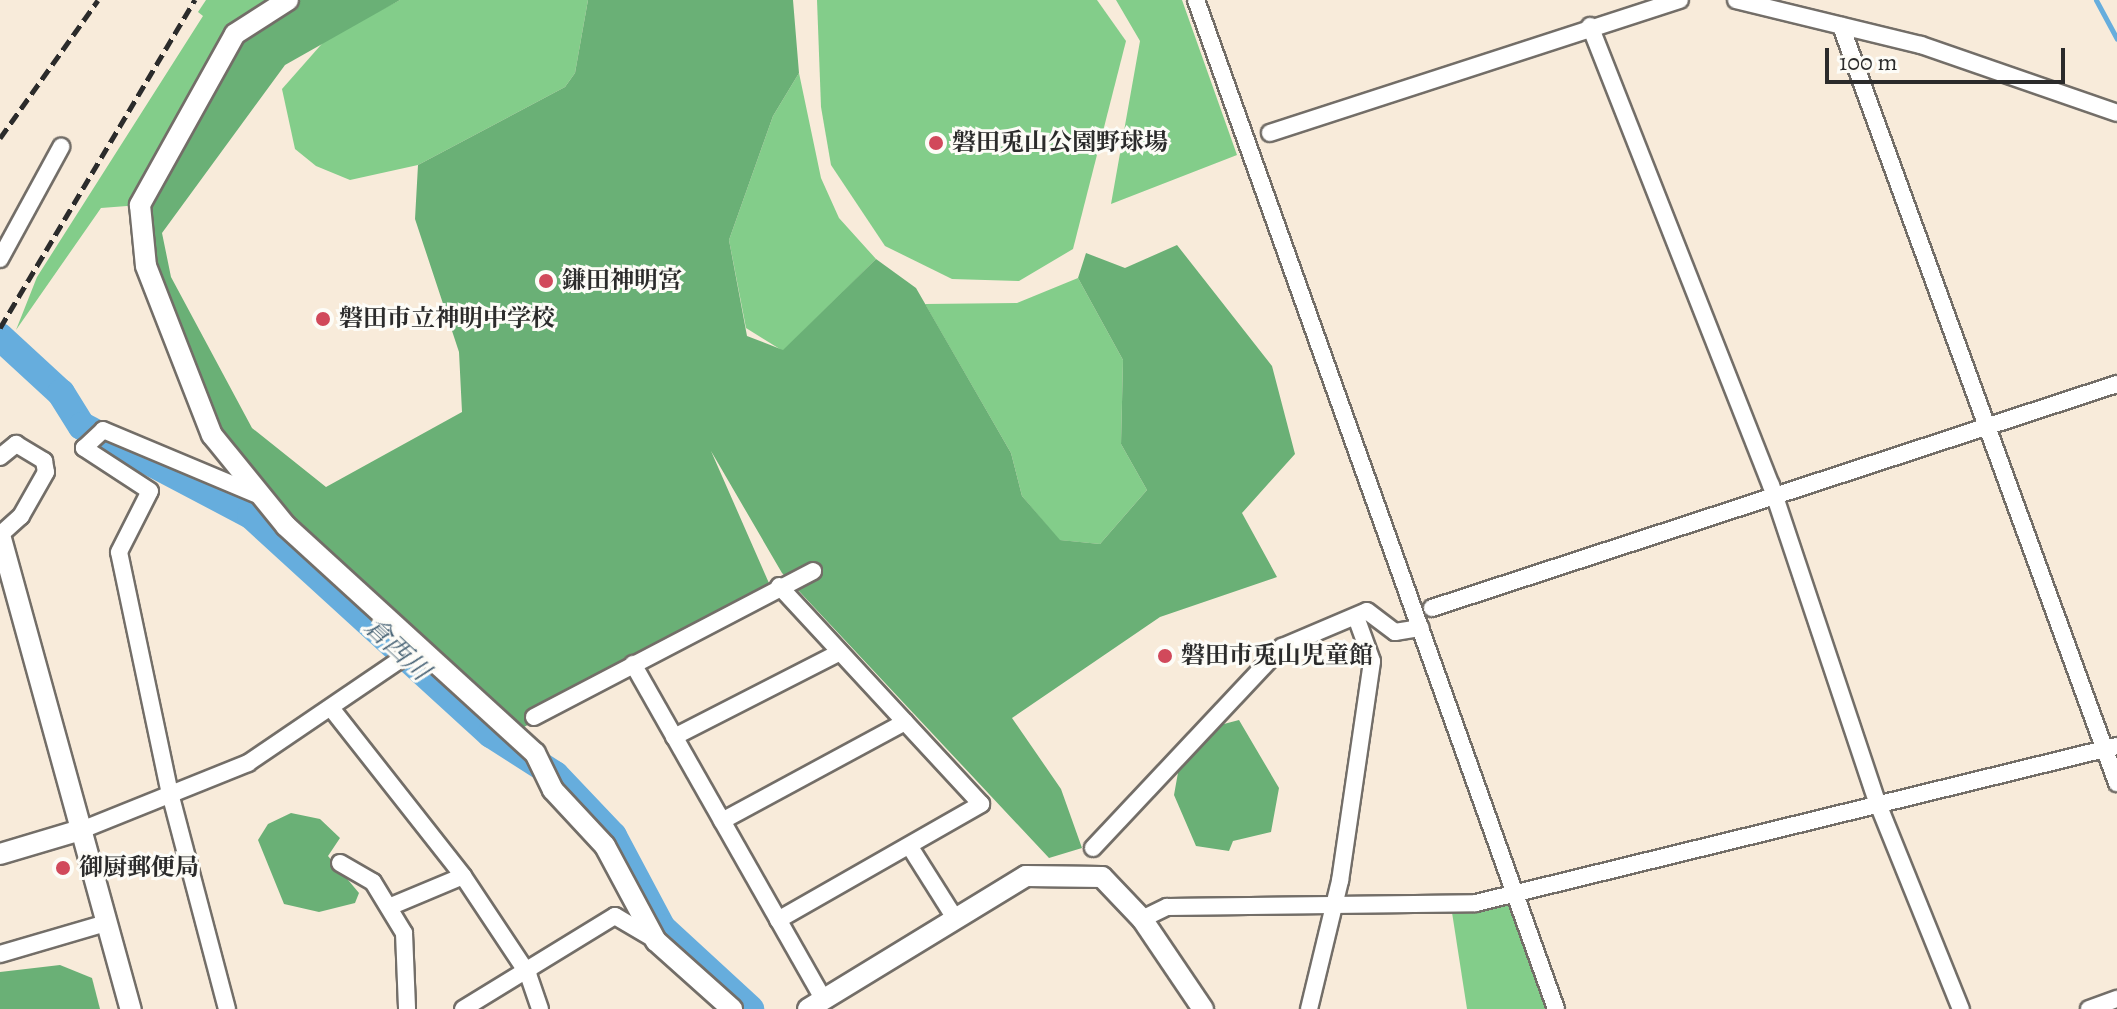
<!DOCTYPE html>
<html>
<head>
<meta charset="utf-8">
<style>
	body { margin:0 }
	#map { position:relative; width:2117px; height:1009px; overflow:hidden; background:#f8ebda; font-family:Alegreya,"Noto Serif JP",serif }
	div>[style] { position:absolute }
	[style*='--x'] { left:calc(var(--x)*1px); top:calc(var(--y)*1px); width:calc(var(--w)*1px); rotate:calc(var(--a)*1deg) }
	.green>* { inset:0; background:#83cd8a }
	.forest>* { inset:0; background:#6ab076 }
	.stream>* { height:5px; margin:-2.5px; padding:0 2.5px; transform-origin:2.5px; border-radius:2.5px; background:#66addd }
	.river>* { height:28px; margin:-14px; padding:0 14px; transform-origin:14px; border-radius:14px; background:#66addd }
	.roads { filter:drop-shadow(2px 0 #736e68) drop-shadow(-2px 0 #736e68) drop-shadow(0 2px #736e68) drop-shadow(0 -2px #736e68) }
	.minor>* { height:16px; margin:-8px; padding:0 8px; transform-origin:8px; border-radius:8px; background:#fff }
	.tertiary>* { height:20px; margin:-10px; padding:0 10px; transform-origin:10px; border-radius:10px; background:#fff }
	.rail>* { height:5px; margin-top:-2.5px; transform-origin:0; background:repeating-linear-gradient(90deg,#2b2b2b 0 12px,transparent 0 18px) }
	.dots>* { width:22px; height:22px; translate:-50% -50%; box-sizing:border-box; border:4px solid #fdfcf7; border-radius:50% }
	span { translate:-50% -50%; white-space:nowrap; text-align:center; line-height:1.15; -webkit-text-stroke:6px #fdfcf7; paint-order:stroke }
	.poi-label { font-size:24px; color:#2b2b2b; font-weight:700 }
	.left { translate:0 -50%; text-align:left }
	.water-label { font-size:26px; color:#435f72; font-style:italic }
	.scale { position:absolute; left:1825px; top:48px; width:240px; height:36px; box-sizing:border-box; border:4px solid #2b2b2b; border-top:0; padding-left:10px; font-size:24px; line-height:28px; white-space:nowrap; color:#2b2b2b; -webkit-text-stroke:6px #fdfcf7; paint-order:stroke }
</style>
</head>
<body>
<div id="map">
	<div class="green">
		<i style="clip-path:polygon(206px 0,275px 0,242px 28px,225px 27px,235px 34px,140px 205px,101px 208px,16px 330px,37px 277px,203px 16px,198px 12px)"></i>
		<i style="clip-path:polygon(400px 0,588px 0,575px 73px,565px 87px,418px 165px,350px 180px,316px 166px,295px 149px,282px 89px,327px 38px)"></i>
		<i style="clip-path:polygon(817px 0,1097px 0,1126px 41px,1073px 249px,1019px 281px,952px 279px,885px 246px,831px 165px,821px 107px)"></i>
		<i style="clip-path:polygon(1116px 0,1182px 0,1237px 155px,1111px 204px,1140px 41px)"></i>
		<i style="clip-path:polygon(799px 73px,821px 178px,839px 218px,876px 259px,783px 351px,746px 328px,729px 240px,773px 116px)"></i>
		<i style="clip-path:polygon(1078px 278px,1123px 360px,1121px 444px,1147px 490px,1100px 544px,1059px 540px,1022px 496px,1011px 453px,925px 304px,1017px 303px)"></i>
		<i style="clip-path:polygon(1505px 898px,1553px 1009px,1467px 1009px,1451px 906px)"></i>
	</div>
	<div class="forest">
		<i style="clip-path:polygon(293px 0,400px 0,285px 65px,162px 233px,171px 277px,252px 428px,326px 487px,462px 412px,459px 352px,415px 219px,418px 165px,565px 87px,575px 73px,588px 0,793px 0,799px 73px,773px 116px,729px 240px,747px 336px,783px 350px,876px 259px,916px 288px,1011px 453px,1022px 496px,1060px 540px,1100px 544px,1147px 490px,1121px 444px,1123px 360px,1078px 278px,1086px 253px,1125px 268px,1177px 245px,1272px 366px,1295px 454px,1242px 513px,1277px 577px,1160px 617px,1012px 718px,1061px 789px,1082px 848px,1049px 858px,782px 573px,711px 451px,772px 590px,524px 727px,236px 465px,159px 298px,140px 213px,222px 56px)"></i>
		<i style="clip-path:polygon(1239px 720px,1279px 788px,1271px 832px,1233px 841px,1229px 851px,1196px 846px,1174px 795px,1179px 767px,1205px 729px)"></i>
		<i style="clip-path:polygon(291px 813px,320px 819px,340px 838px,328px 856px,359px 893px,355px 903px,319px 912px,284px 904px,258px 840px,268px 824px)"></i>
		<i style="clip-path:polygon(60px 965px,92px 978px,100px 1009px,0 1009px,0 972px)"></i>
	</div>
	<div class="stream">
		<i style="--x:2096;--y:0;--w:44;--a:61.7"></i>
	</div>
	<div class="river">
		<i style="--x:0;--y:337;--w:83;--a:42.6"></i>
		<i style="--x:61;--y:393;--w:39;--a:58"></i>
		<i style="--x:82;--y:426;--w:191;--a:27.8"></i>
		<i style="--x:251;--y:515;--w:325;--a:42.4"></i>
		<i style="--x:491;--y:734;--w:76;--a:32.6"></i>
		<i style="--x:555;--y:775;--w:84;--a:46.4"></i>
		<i style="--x:613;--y:836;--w:104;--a:62"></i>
		<i style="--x:662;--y:928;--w:120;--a:42.6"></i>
	</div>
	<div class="roads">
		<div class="minor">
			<i style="--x:1196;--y:0;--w:1071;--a:70.36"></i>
			<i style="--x:1736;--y:0;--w:190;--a:13.7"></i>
			<i style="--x:1921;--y:45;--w:207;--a:19.1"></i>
			<i style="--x:1590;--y:26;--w:493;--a:68.5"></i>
			<i style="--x:1771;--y:485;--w:336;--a:71.5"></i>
			<i style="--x:1878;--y:804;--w:221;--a:68"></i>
			<i style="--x:1841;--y:26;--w:806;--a:69.97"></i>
			<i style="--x:1270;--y:133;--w:431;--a:-18"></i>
			<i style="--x:0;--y:259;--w:128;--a:-61.4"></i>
			<i style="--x:0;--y:457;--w:21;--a:-39"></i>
			<i style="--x:16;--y:444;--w:33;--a:31"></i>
			<i style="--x:44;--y:461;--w:11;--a:80"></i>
			<i style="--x:46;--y:472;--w:51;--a:119.6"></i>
			<i style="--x:21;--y:516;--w:28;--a:138"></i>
			<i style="--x:1432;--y:608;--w:721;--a:-18.11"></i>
			<i style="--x:633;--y:664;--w:385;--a:60.4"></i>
			<i style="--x:331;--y:708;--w:214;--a:51.8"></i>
			<i style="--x:463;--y:876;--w:118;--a:56.4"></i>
			<i style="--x:528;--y:974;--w:37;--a:71"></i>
			<i style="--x:534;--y:717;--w:315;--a:-27.6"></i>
			<i style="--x:674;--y:737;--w:186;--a:-27.1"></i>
			<i style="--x:722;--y:821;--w:208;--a:-28.4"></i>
			<i style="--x:84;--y:829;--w:177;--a:-21.9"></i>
			<i style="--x:248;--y:763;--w:204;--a:-34.2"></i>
			<i style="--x:910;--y:847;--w:80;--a:57.7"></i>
			<i style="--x:1093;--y:848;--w:276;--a:-46.8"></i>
			<i style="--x:1282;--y:647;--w:92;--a:-23"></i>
			<i style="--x:1367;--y:611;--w:35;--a:37"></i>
			<i style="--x:1395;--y:632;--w:26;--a:-9"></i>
			<i style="--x:340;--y:863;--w:38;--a:30"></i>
			<i style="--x:373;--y:882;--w:60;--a:58.7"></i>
			<i style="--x:404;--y:933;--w:76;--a:87.7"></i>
			<i style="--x:389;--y:907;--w:80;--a:-22.7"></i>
			<i style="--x:1142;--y:919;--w:28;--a:-26"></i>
			<i style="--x:1167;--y:907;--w:309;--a:-0.7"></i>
			<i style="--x:1476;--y:903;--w:660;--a:-13.76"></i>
			<i style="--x:778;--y:920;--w:234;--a:-29.7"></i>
			<i style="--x:981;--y:804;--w:297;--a:-132.8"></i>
			<i style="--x:0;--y:954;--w:110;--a:-16.3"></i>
			<i style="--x:227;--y:1009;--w:222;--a:-104.8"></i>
			<i style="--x:170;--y:794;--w:247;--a:-101.9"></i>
			<i style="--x:119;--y:552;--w:68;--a:-63.1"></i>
			<i style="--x:150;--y:491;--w:79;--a:-146.9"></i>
			<i style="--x:84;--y:448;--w:26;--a:-43"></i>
			<i style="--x:103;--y:430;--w:165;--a:22.8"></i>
			<i style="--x:463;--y:1009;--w:178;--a:-31.5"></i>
			<i style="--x:615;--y:916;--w:43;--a:30.7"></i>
			<i style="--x:1309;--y:1009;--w:132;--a:-76.4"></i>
			<i style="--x:1340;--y:881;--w:222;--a:-81.7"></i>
			<i style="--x:1372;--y:661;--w:47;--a:-110"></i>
			<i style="--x:2089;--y:1009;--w:30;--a:-20"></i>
		</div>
		<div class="tertiary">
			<i style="--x:288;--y:0;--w:63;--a:147.3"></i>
			<i style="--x:235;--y:34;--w:196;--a:119.1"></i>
			<i style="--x:140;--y:205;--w:61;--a:84.4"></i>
			<i style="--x:146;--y:266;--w:181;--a:68.7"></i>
			<i style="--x:212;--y:435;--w:117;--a:50.9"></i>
			<i style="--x:286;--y:526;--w:337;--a:42.4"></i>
			<i style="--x:535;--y:753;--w:41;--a:64.1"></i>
			<i style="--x:553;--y:790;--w:76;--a:47.1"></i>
			<i style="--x:605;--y:846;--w:108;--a:61.8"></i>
			<i style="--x:656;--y:941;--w:102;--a:41.8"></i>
			<i style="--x:0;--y:535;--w:492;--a:74.6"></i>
			<i style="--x:0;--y:854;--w:88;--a:-16.6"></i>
			<i style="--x:808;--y:1009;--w:255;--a:-31.4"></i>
			<i style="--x:1026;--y:876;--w:76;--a:0.8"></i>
			<i style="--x:1102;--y:877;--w:58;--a:46.4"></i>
			<i style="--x:1142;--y:919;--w:109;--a:55.9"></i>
		</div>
	</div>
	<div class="rail">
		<i style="--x:0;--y:138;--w:169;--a:-54.6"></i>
		<i style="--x:0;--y:328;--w:382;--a:-59.3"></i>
	</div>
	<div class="dots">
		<i style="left:936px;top:143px;background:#d1495b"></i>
		<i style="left:546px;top:281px;background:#d1495b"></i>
		<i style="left:323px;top:319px;background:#d1495b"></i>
		<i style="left:1165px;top:656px;background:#d1495b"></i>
		<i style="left:63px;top:868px;background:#d1495b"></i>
	</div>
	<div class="poi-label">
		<span class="left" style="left:952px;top:143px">磐田兎山公園野球場</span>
		<span class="left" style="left:562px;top:281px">鎌田神明宮</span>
		<span class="left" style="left:339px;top:319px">磐田市立神明中学校</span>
		<span class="left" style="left:1181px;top:656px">磐田市兎山児童館</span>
		<span class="left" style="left:79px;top:868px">御厨郵便局</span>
	</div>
	<div class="water-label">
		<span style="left:397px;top:649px;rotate:43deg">倉西川</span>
	</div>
	<div class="scale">100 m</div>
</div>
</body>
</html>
